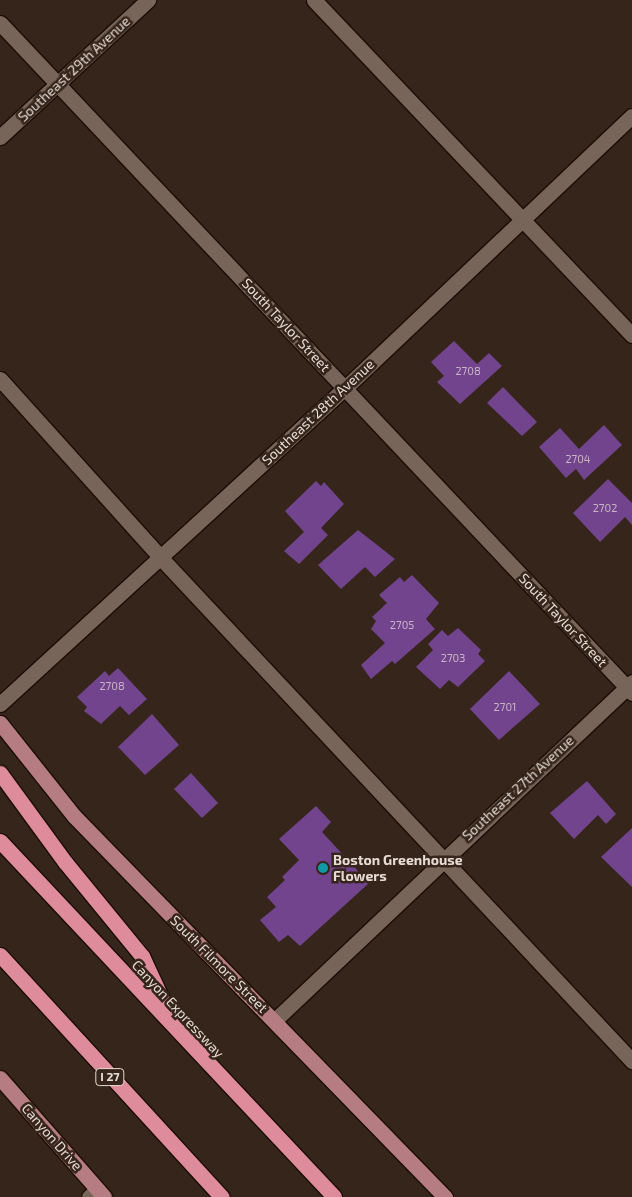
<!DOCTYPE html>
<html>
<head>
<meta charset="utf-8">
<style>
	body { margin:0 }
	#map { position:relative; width:632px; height:1197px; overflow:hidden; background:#35251a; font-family:"Exo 2",sans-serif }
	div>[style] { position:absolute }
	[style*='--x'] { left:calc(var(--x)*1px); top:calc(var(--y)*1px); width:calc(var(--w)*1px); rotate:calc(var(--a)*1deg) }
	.building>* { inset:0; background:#71448d }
	.roads { filter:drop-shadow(1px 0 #1c0e05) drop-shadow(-1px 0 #1c0e05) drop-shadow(0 1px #1c0e05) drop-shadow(0 -1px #1c0e05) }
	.minor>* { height:15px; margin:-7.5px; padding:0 7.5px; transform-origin:7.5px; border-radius:7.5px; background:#786559 }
	.major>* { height:15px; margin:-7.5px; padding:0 7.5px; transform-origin:7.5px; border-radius:7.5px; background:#b57c81 }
	.highway>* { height:15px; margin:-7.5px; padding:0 7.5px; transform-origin:7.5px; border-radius:7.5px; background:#de8b9c }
	.dots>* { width:14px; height:14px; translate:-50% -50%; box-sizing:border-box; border:2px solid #35251a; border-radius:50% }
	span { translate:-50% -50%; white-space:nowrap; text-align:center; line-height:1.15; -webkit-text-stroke:5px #35251a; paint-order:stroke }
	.number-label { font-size:11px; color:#cab6c3 }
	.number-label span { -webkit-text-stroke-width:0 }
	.shield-label span { padding:1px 4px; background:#35251a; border:1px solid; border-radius:4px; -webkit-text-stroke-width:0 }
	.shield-label { font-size:12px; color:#e7dcd5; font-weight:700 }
	.street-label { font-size:14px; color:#e7dcd5 }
	.poi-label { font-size:14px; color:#e7dcd5; font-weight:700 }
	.left { translate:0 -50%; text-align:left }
</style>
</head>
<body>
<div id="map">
	<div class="building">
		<i style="clip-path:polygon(454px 341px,477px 364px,489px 353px,502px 366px,460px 404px,437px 382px,444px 376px,431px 362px)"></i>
		<i style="clip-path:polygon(503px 387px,537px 422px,522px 436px,487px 403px)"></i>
		<i style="clip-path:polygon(604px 425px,622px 445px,584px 480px,576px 469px,566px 478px,539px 447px,560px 428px,579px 449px)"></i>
		<i style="clip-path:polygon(608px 479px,632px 503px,632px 525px,625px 517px,600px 542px,573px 513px)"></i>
		<i style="clip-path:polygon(316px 481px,321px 486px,324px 482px,344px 504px,321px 528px,328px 535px,299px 564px,284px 551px,304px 532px,285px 511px)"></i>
		<i style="clip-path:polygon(358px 530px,395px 559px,375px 577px,365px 567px,341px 589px,318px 565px)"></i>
		<i style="clip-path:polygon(412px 575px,439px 603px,426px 619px,435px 629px,395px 664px,392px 661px,371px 679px,361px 665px,385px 643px,371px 629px,376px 621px,372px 617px,387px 603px,379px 595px,400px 577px,404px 582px)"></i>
		<i style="clip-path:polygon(458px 628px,481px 650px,478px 654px,485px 661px,458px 687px,449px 680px,440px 689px,416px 667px,433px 650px,428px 644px,442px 630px,448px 636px)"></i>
		<i style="clip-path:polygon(118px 668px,147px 699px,129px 715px,120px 706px,101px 724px,84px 711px,87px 707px,77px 697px,105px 671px,109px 676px)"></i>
		<i style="clip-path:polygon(509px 671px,540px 704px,499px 740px,470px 709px)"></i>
		<i style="clip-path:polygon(152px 714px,179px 745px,145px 775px,118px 747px)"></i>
		<i style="clip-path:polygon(191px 773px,218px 803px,202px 818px,174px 789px)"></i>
		<i style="clip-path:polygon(587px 781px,616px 814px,606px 824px,598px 815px,574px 839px,550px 813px)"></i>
		<i style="clip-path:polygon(316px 806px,331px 822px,322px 832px,369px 883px,300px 946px,288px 935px,279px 942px,260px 920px,276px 907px,267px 897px,285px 880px,282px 877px,299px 860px,279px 839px)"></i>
		<i style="clip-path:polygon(632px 828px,632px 887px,601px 857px)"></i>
	</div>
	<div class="roads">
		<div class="minor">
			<i style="--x:314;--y:0;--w:462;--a:46.5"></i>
			<i style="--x:0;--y:23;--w:921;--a:46.67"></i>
			<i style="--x:0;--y:137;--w:202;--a:-42.8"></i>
			<i style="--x:0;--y:379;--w:239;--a:48"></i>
			<i style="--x:160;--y:557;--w:691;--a:46.88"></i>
			<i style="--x:0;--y:704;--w:468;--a:-42.5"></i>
			<i style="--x:345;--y:388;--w:395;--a:-43.5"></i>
			<i style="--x:275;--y:1020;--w:492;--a:-43.4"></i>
			<i style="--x:89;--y:1197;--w:11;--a:-41"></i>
		</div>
		<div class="major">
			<i style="--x:0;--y:723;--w:119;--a:51.5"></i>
			<i style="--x:74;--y:816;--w:532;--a:45.76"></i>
			<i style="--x:0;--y:1078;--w:158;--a:48.8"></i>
		</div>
		<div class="highway">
			<i style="--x:0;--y:773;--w:110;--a:53.9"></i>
			<i style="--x:65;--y:862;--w:122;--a:50.7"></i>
			<i style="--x:142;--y:956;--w:72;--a:65.2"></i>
			<i style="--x:0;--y:841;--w:488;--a:46.8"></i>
			<i style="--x:0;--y:955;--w:328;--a:47.5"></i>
		</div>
	</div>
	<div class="dots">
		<i style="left:323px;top:868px;background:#0f9aa8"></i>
	</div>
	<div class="number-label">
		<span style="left:468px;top:371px">2708</span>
		<span style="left:578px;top:459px">2704</span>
		<span style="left:605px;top:508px">2702</span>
		<span style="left:402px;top:625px">2705</span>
		<span style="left:453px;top:658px">2703</span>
		<span style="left:112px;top:686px">2708</span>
		<span style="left:505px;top:707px">2701</span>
	</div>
	<div class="shield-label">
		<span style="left:110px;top:1077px">I 27</span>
	</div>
	<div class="street-label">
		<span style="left:74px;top:69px;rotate:-43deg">Southeast 29th Avenue</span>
		<span style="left:286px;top:325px;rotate:47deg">South Taylor Street</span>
		<span style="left:318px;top:412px;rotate:-43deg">Southeast 28th Avenue</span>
		<span style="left:563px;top:620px;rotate:47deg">South Taylor Street</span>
		<span style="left:518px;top:788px;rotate:-43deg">Southeast 27th Avenue</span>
		<span style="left:219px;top:964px;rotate:45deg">South Filmore Street</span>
		<span style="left:178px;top:1009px;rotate:47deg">Canyon Expressway</span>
		<span style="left:52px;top:1137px;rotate:49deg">Canyon Drive</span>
	</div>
	<div class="poi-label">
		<span class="left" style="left:333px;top:868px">Boston Greenhouse<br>Flowers</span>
	</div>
</div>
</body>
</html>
